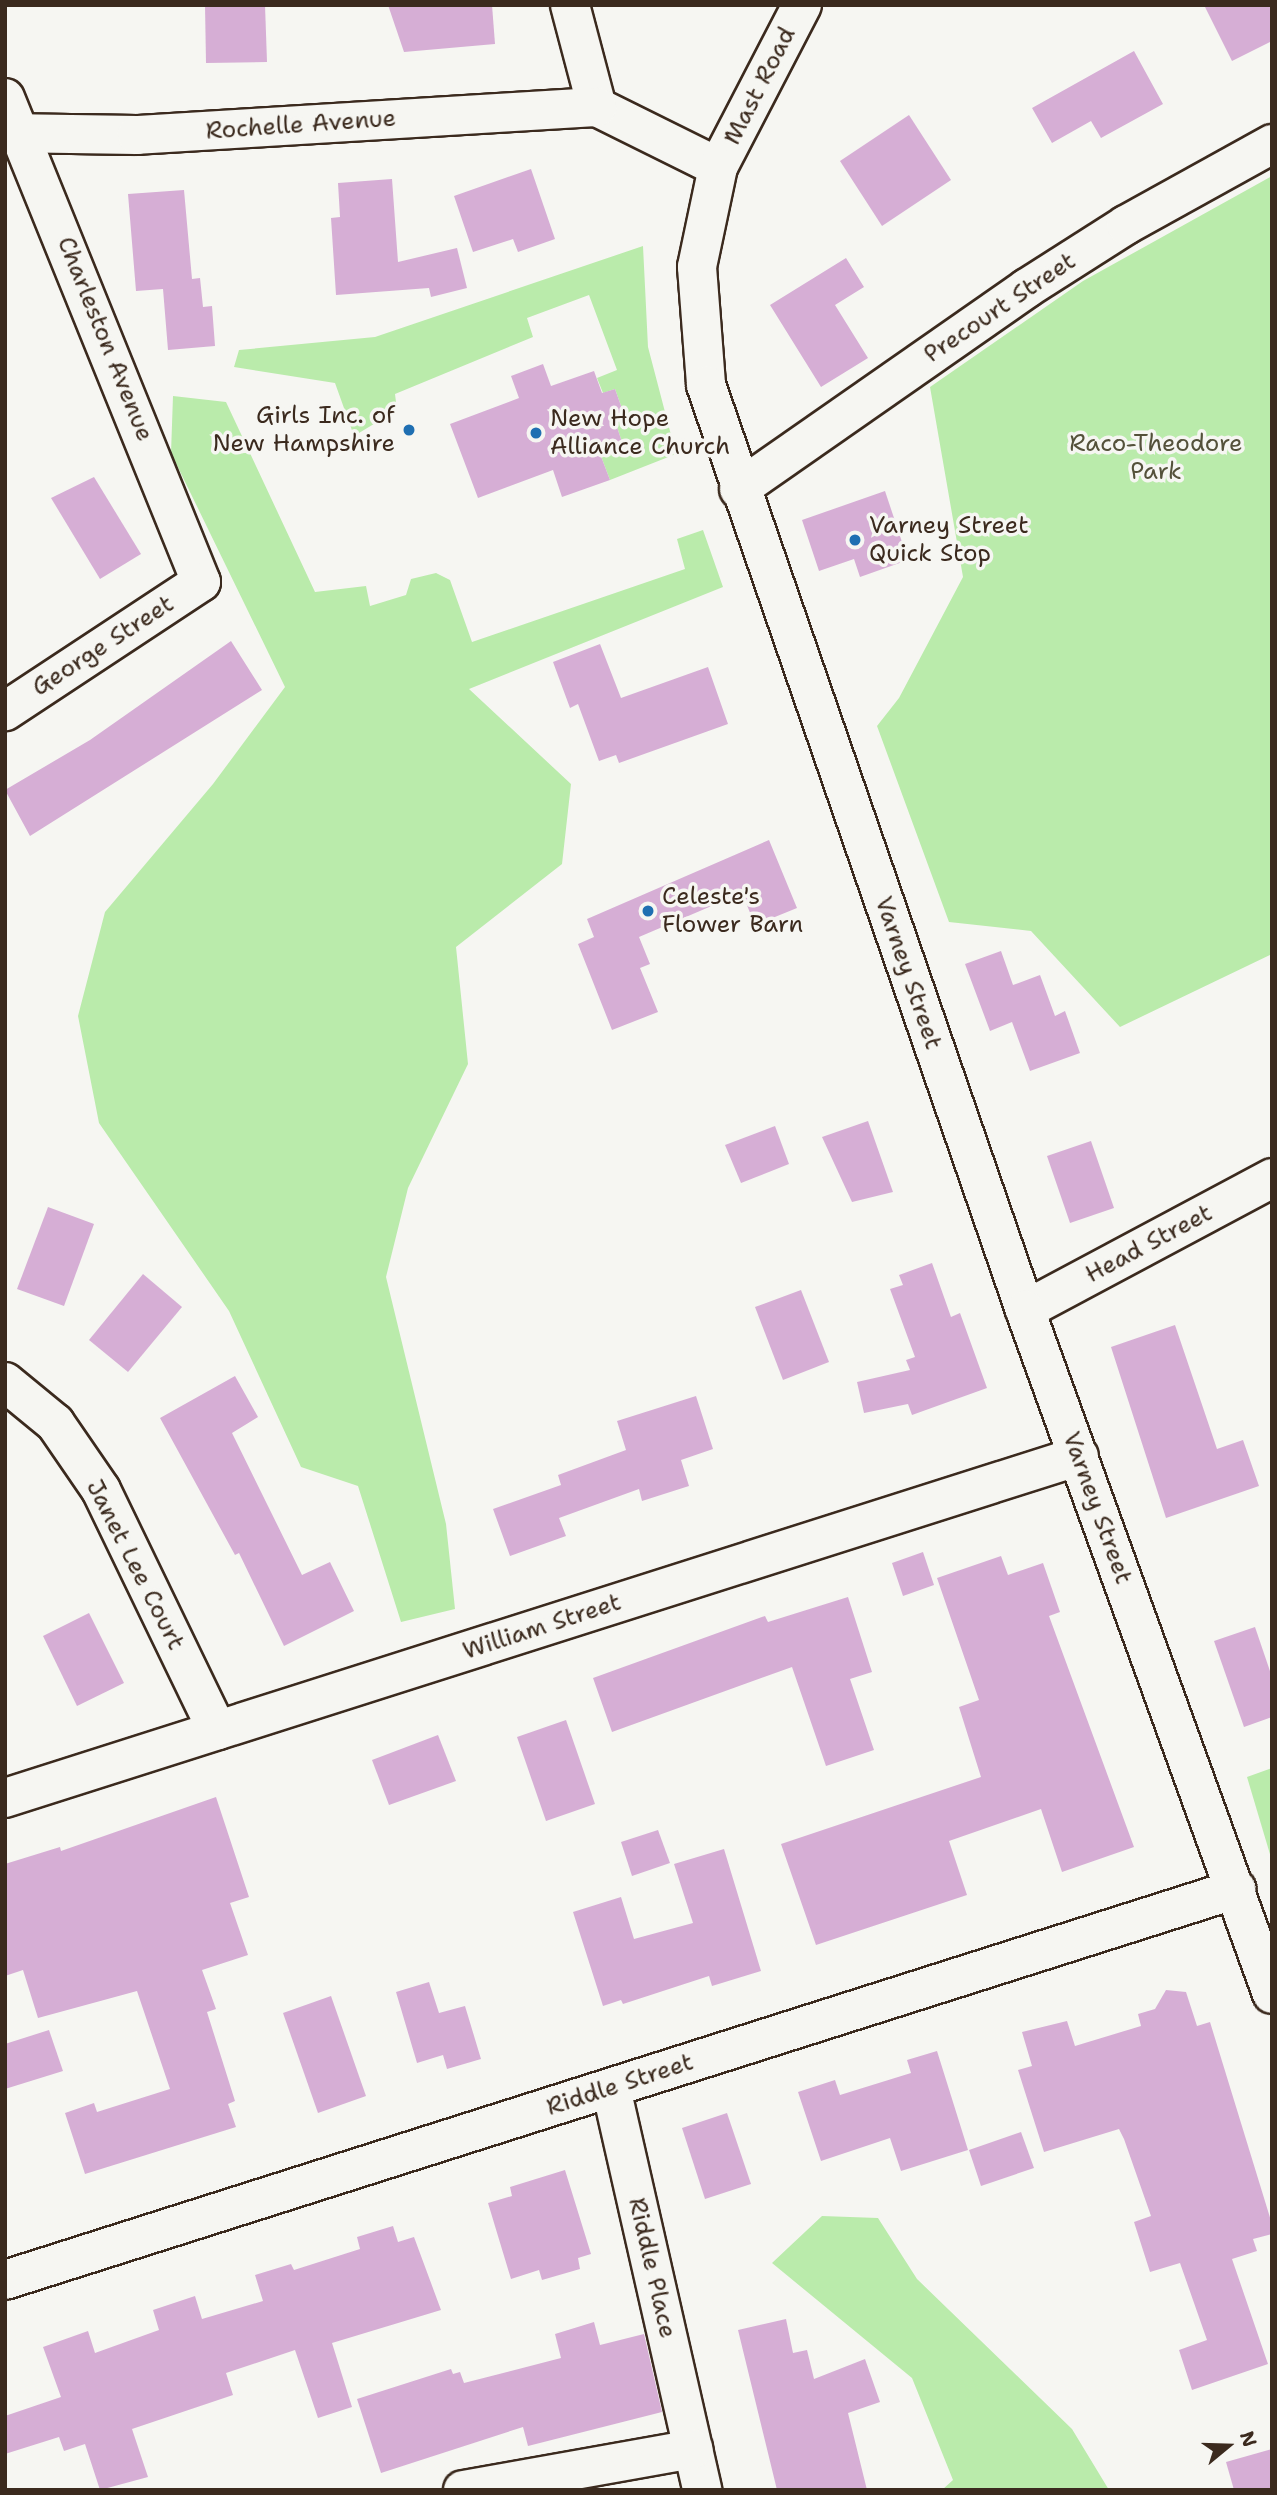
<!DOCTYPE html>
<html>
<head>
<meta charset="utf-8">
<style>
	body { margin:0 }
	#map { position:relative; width:1277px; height:2495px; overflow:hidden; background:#f6f6f2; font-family:"Shantell Sans",sans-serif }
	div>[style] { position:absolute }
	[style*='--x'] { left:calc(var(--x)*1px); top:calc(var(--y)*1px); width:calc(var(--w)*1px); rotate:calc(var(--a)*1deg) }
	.green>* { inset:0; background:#baebab }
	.building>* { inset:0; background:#d6aed5 }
	.roads { filter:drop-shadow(2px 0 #3b2a1e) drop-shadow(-2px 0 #3b2a1e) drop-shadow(0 2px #3b2a1e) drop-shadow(0 -2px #3b2a1e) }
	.minor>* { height:38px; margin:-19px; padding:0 19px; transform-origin:19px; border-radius:19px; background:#f6f6f2 }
	.tertiary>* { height:38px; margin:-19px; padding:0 19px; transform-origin:19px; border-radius:19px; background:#f6f6f2 }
	.secondary>* { height:38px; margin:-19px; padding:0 19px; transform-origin:19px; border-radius:19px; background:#f6f6f2 }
	.dots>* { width:19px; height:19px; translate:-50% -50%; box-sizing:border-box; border:4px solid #f6f6f2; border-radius:50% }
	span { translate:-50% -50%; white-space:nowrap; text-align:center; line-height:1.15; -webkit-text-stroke:7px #f6f6f2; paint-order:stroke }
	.street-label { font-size:24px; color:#3b2a1e }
	.poi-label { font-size:24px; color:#3b2a1e }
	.right { translate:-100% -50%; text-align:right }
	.left { translate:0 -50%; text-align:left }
	.park-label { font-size:24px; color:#54513a }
	.frame { position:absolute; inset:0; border:7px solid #3b2a1e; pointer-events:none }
	.north { position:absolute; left:1193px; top:2411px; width:70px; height:70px; -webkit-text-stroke:5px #f6f6f2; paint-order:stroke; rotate:71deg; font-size:19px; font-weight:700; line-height:28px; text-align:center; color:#3b2a1e }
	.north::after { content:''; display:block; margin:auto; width:24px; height:32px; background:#3b2a1e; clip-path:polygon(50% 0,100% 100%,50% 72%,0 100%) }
</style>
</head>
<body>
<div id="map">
	<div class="green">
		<i style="clip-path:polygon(1272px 176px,1272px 954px,1120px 1027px,1031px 931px,949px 922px,877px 726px,899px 698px,963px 577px,930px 387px,1083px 281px)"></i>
		<i style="clip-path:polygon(643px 246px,648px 347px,676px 454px,610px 480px,599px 451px,622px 442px,615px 421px,625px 417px,615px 389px,603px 393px,597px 378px,617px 370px,589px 295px,527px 318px,533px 337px,395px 394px,397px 410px,354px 436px,335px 383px,234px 367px,239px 350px,375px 337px)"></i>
		<i style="clip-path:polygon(173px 396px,226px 402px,315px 592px,366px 586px,370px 606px,406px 595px,411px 579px,436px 573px,450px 580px,472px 642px,685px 569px,677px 539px,703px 530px,723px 587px,469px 689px,571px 784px,562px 864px,456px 947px,468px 1064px,408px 1188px,386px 1277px,446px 1524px,455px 1609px,401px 1622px,358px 1486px,301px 1467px,229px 1311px,99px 1123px,78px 1016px,105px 912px,213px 784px,285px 687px,171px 453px)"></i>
		<i style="clip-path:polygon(1272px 1768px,1272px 1861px,1247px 1777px)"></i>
		<i style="clip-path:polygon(822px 2216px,878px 2218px,917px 2279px,1072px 2429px,1109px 2490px,942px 2490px,953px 2480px,912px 2378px,772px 2263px)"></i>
	</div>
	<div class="building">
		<i style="clip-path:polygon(205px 5px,265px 5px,267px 62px,206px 63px)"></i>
		<i style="clip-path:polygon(388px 5px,492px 5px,495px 44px,404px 52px)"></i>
		<i style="clip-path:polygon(1204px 5px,1272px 5px,1272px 41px,1232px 61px)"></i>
		<i style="clip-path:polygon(1134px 51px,1163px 104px,1101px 138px,1091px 121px,1052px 143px,1032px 108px)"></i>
		<i style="clip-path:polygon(909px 115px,951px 180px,882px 226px,840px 161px)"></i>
		<i style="clip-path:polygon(531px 169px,555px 239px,518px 252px,513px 239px,473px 252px,454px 196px)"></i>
		<i style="clip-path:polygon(392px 179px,398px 262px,457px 248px,467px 288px,431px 297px,429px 288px,336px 295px,331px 218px,340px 217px,338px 183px)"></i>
		<i style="clip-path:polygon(184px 190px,192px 279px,200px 278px,203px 307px,212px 306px,215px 346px,168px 350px,163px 289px,136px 291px,128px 194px)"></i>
		<i style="clip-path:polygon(846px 258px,864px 287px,835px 305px,868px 358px,821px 387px,770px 305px)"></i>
		<i style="clip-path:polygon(543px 364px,551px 386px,594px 371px,602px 393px,615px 389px,625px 417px,615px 421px,622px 442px,599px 451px,610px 480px,562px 497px,553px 470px,478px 498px,450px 424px,519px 398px,511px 376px)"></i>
		<i style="clip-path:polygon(94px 477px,141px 554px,100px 579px,51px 498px)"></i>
		<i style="clip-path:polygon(885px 491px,908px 560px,860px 577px,854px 559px,819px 571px,802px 520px)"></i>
		<i style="clip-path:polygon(231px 641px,262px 690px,30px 836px,5px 790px,90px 740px)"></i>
		<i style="clip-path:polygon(600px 644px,621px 698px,708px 667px,728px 724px,619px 763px,616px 755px,599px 761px,578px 704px,570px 708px,553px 662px)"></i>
		<i style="clip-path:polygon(769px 840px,797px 908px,755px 925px,742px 893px,639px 937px,650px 964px,640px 968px,658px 1012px,612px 1030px,578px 944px,594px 937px,587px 919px)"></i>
		<i style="clip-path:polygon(1001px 951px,1013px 985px,1040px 975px,1055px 1016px,1065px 1011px,1080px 1053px,1030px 1071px,1012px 1022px,990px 1031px,965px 964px)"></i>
		<i style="clip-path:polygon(868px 1121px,893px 1192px,852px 1202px,822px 1137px)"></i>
		<i style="clip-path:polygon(775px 1126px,789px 1164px,741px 1183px,725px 1145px)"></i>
		<i style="clip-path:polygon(1091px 1141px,1114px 1208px,1070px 1223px,1047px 1156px)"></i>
		<i style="clip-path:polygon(48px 1207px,94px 1224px,64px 1306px,17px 1289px)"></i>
		<i style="clip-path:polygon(932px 1263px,951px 1317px,960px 1313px,987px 1388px,912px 1415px,908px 1404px,864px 1413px,857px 1382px,910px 1370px,906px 1360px,915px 1357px,890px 1289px,903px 1285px,899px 1275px)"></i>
		<i style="clip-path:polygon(143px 1274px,182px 1307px,128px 1372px,89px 1340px)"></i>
		<i style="clip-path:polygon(801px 1290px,829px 1362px,783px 1380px,755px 1307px)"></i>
		<i style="clip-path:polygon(1175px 1325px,1217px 1449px,1243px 1440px,1259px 1486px,1166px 1518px,1111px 1347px)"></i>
		<i style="clip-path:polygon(235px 1376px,258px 1417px,232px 1433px,302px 1575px,330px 1562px,354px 1611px,284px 1646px,239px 1553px,235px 1555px,160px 1418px)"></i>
		<i style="clip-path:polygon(696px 1396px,713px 1449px,681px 1460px,689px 1486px,642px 1501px,639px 1489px,559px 1518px,566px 1536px,510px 1556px,493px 1509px,561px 1485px,558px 1475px,626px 1450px,617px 1421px)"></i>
		<i style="clip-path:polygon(923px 1552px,934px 1585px,903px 1596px,892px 1563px)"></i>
		<i style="clip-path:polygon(1001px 1556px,1008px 1575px,1043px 1563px,1060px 1612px,1049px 1616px,1134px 1847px,1062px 1872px,1041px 1809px,949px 1841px,967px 1895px,816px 1945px,781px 1844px,981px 1777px,959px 1707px,979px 1700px,937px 1578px)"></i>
		<i style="clip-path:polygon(848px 1597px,872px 1672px,850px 1679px,874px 1750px,826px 1766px,792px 1667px,612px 1732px,593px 1678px,765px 1616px,768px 1622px)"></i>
		<i style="clip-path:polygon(89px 1613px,124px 1683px,77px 1706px,43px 1636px)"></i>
		<i style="clip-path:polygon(1255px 1627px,1272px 1677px,1272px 1717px,1244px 1727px,1214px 1641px)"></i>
		<i style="clip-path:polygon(566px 1720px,595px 1804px,546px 1821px,517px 1737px)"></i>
		<i style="clip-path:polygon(438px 1735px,456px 1781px,389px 1805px,372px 1760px)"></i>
		<i style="clip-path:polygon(216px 1797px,249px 1897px,230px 1903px,248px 1955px,202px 1970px,216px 2009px,207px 2012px,235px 2101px,228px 2104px,236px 2127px,85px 2174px,65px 2113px,94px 2103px,97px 2112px,170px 2089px,137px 1991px,38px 2018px,23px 1970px,5px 1976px,5px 1864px,60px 1847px,61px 1851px)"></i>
		<i style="clip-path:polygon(658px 1830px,670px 1863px,632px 1876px,621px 1842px)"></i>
		<i style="clip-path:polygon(724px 1849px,761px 1971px,712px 1986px,709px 1976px,623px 2004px,621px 2000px,603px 2006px,573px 1912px,621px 1897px,634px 1939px,693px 1923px,674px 1864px)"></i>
		<i style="clip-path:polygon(429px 1982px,439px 2013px,465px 2006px,481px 2059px,447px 2069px,443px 2055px,417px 2063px,396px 1992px)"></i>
		<i style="clip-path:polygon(1166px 1990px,1186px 1992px,1197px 2026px,1210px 2022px,1272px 2224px,1272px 2234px,1253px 2239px,1257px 2251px,1232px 2259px,1268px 2364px,1192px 2390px,1179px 2350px,1207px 2340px,1180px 2263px,1150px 2272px,1134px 2222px,1151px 2216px,1124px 2139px,1119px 2129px,1044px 2152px,1018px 2070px,1032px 2066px,1022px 2032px,1067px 2021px,1075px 2046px,1141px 2026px,1138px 2014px,1155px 2009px)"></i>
		<i style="clip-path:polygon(331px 1996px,366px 2096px,318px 2113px,283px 2013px)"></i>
		<i style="clip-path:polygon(49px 2030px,63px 2071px,5px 2089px,5px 2044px)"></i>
		<i style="clip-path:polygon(937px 2051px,968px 2150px,901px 2171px,890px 2138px,821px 2161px,798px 2092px,835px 2080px,840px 2095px,911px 2073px,907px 2060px)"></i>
		<i style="clip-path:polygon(727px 2113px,751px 2184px,705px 2199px,682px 2128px)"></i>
		<i style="clip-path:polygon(1021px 2132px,1034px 2168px,981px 2186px,969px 2150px)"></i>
		<i style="clip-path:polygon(565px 2170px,591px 2254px,578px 2258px,580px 2269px,542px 2280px,539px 2270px,511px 2279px,488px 2203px,512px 2196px,510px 2187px)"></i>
		<i style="clip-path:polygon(393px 2226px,398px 2242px,414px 2237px,441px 2310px,332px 2343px,352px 2407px,318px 2418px,295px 2350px,226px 2373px,233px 2395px,132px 2429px,148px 2477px,100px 2490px,85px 2444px,64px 2451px,59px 2437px,5px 2454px,5px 2416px,61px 2397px,43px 2347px,88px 2331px,95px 2353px,159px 2330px,153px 2310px,195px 2296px,202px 2319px,263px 2301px,255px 2275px,291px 2264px,294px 2270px,360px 2249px,357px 2237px)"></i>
		<i style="clip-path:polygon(786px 2319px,793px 2353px,807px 2350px,814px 2379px,865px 2359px,880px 2402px,848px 2413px,867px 2490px,777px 2490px,738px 2330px)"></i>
		<i style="clip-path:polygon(594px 2322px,600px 2345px,644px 2334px,662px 2412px,528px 2446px,523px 2427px,381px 2473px,357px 2399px,451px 2369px,453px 2374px,460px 2372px,464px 2383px,561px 2358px,555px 2334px)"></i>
		<i style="clip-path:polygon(1272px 2449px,1272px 2490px,1234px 2490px,1226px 2462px)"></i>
	</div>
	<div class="roads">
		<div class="minor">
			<i style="--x:570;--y:5;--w:106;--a:75.2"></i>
			<i style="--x:597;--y:107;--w:135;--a:26.4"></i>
			<i style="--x:5;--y:98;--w:522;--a:67.95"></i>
			<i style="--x:201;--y:582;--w:235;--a:146.6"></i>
			<i style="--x:739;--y:489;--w:351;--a:-34.9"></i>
			<i style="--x:1027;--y:288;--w:117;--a:-32.5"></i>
			<i style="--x:1126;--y:225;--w:167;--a:-29"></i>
			<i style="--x:1025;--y:1310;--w:280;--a:-28.1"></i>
			<i style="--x:5;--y:1382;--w:65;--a:39.4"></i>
			<i style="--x:55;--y:1423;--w:81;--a:55.5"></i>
			<i style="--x:101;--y:1490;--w:267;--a:64.2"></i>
			<i style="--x:5;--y:1798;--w:1127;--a:-17.66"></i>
			<i style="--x:611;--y:2088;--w:412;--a:77.2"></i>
			<i style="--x:5;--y:2280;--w:1292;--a:-17.62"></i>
			<i style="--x:463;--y:2490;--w:234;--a:-10.1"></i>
		</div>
		<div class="tertiary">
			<i style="--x:5;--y:133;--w:132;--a:0.9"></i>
			<i style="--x:137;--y:135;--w:461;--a:-3.5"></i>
		</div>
		<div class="secondary">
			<i style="--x:802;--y:5;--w:182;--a:117.4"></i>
			<i style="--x:718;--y:167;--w:102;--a:101.9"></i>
			<i style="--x:697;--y:267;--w:118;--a:85.6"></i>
			<i style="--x:706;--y:385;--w:978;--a:70.97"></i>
			<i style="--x:1025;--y:1310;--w:727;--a:70.14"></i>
		</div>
	</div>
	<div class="dots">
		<i style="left:409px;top:430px;background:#1f6fb2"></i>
		<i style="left:536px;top:433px;background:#1f6fb2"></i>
		<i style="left:855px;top:540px;background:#1f6fb2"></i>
		<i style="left:648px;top:911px;background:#1f6fb2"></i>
	</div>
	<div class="street-label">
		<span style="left:760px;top:86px;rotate:-63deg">Mast Road</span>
		<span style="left:301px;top:125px;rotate:-4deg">Rochelle Avenue</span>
		<span style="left:1000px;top:308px;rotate:-34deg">Precourt Street</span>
		<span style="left:105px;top:339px;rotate:68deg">Charleston Avenue</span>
		<span style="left:103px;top:646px;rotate:-33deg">George Street</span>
		<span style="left:908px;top:973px;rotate:71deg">Varney Street</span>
		<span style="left:1149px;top:1244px;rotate:-28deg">Head Street</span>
		<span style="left:1097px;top:1508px;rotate:70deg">Varney Street</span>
		<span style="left:135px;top:1565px;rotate:63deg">Janet Lee Court</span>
		<span style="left:542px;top:1627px;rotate:-18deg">William Street</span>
		<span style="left:620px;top:2085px;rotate:-18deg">Riddle Street</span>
		<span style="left:652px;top:2268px;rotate:77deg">Riddle Place</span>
	</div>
	<div class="poi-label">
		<span class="right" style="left:395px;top:430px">Girls Inc. of<br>New Hampshire</span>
		<span class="left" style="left:550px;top:433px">New Hope<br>Alliance Church</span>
		<span class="left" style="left:869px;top:540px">Varney Street<br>Quick Stop</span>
		<span class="left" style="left:662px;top:911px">Celeste's<br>Flower Barn</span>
	</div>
	<div class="park-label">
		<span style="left:1156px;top:458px">Raco-Theodore<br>Park</span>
	</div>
	<div class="frame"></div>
	<div class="north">N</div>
</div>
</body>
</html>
